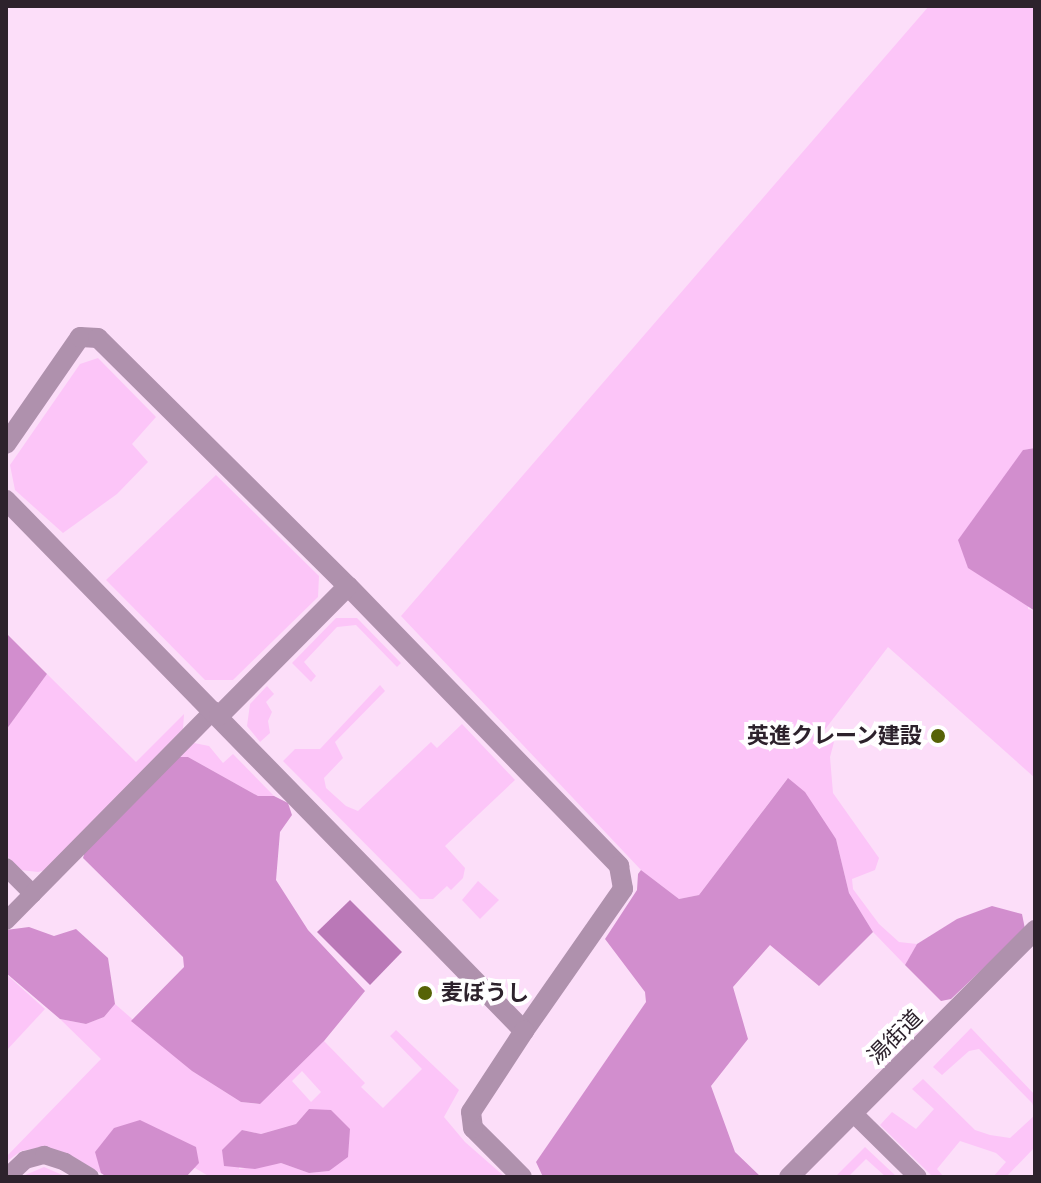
<!DOCTYPE html>
<html>
<head>
<meta charset="utf-8">
<style>
	body { margin:0 }
	#map { position:relative; width:1041px; height:1183px; overflow:hidden; background:#fcdef9; font-family:Arial,"Noto Sans JP",sans-serif }
	div>[style] { position:absolute }
	[style*='--x'] { left:calc(var(--x)*1px); top:calc(var(--y)*1px); width:calc(var(--w)*1px); rotate:calc(var(--a)*1deg) }
	.green>* { inset:0; background:#fcc5f8 }
	.forest>* { inset:0; background:#d28ece }
	.water>* { inset:0; background:#ba78b7 }
	.lane>* { height:18px; margin:-9px; padding:0 9px; transform-origin:9px; border-radius:9px; background:#af91ad }
	.street>* { height:20px; margin:-10px; padding:0 10px; transform-origin:10px; border-radius:10px; background:#af91ad }
	.dots>* { width:22px; height:22px; translate:-50% -50%; box-sizing:border-box; border:4px solid #fff; border-radius:50% }
	span { translate:-50% -50%; white-space:nowrap; text-align:center; line-height:1.15; -webkit-text-stroke:8px #fff; paint-order:stroke }
	.poi-label { font-size:22px; color:#2d222c; font-weight:700 }
	.right { translate:-100% -50%; text-align:right }
	.left { translate:0 -50%; text-align:left }
	.street-label { font-size:22px; color:#2d222c }
	.frame { position:absolute; inset:0; border:8px solid #2d222c; pointer-events:none }
</style>
</head>
<body>
<div id="map">
	<div class="green">
		<i style="clip-path:polygon(929px 6px,1035px 6px,1035px 448px,1023px 450px,1028px 609px,1035px 611px,1035px 778px,888px 647px,823px 732px,834px 742px,830px 757px,833px 793px,879px 858px,875px 870px,852px 879px,853px 889px,879px 924px,899px 942px,917px 944px,905px 965px,873px 932px,849px 893px,836px 839px,787px 779px,699px 895px,679px 899px,641px 870px,401px 616px)"></i>
		<i style="clip-path:polygon(98px 358px,156px 417px,132px 444px,148px 462px,117px 494px,63px 533px,15px 490px,10px 465px,80px 364px)"></i>
		<i style="clip-path:polygon(216px 475px,319px 576px,318px 597px,233px 680px,205px 680px,106px 580px)"></i>
		<i style="clip-path:polygon(336px 618px,357px 618px,401px 663px,397px 667px,356px 625px,337px 627px,304px 662px,316px 676px,311px 682px,292px 663px)"></i>
		<i style="clip-path:polygon(47px 674px,136px 762px,184px 714px,183px 729px,47px 870px,38px 872px,21px 870px,6px 855px,6px 730px)"></i>
		<i style="clip-path:polygon(380px 685px,385px 691px,335px 742px,343px 758px,324px 778px,326px 788px,346px 806px,358px 811px,431px 742px,437px 748px,462px 724px,515px 780px,445px 846px,465px 868px,463px 878px,451px 890px,447px 886px,433px 899px,420px 899px,283px 761px,295px 749px,320px 749px)"></i>
		<i style="clip-path:polygon(267px 686px,274px 694px,266px 702px,272px 712px,268px 721px,270px 733px,260px 742px,247px 726px,250px 704px)"></i>
		<i style="clip-path:polygon(194px 743px,209px 746px,223px 763px,233px 754px,274px 796px,258px 796px,188px 757px,178px 757px)"></i>
		<i style="clip-path:polygon(478px 881px,499px 900px,480px 919px,462px 900px)"></i>
		<i style="clip-path:polygon(6px 974px,45px 1009px,6px 1051px)"></i>
		<i style="clip-path:polygon(evenodd,115px 1004px,192px 1071px,241px 1102px,259px 1104px,324px 1041px,365px 1083px,361px 1087px,383px 1108px,422px 1069px,390px 1036px,396px 1030px,459px 1090px,444px 1117px,465px 1142px,505px 1177px,210px 1177px,195px 1168px,107px 1177px,70px 1155px,43px 1147px,21px 1151px,6px 1162px,6px 1157px,101px 1059px,60px 1019px,86px 1024px,104px 1017px,115px 1004px,302px 1071px,321px 1092px,311px 1102px,292px 1081px,302px 1071px,115px 1004px,309px 1109px,329px 1171px,309px 1173px,281px 1163px,239px 1169px,242px 1130px,261px 1134px,296px 1124px,309px 1109px)"></i>
		<i style="clip-path:polygon(971px 1028px,1035px 1095px,1035px 1111px,1032px 1103px,979px 1049px,969px 1051px,942px 1075px,933px 1067px)"></i>
		<i style="clip-path:polygon(923px 1079px,975px 1130px,990px 1135px,1010px 1138px,1035px 1115px,1035px 1147px,1006px 1177px,993px 1177px,1006px 1162px,996px 1153px,960px 1141px,937px 1169px,944px 1177px,933px 1177px,880px 1125px,892px 1112px,916px 1129px,934px 1109px,912px 1089px)"></i>
		<i style="clip-path:polygon(865px 1147px,897px 1177px,886px 1177px,866px 1159px,848px 1177px,835px 1177px)"></i>
		<i style="clip-path:polygon(44px 1167px,67px 1177px,21px 1177px,23px 1176px)"></i>
	</div>
	<div class="forest">
		<i style="clip-path:polygon(1035px 448px,1035px 611px,968px 568px,958px 540px,1023px 450px)"></i>
		<i style="clip-path:polygon(6px 633px,47px 674px,6px 730px)"></i>
		<i style="clip-path:polygon(178px 757px,188px 757px,258px 796px,274px 796px,288px 803px,292px 815px,280px 832px,276px 880px,308px 930px,365px 991px,324px 1041px,260px 1104px,241px 1102px,192px 1071px,131px 1021px,184px 967px,183px 957px,83px 858px,86px 847px)"></i>
		<i style="clip-path:polygon(788px 778px,805px 792px,836px 839px,849px 893px,873px 932px,819px 986px,770px 945px,733px 987px,748px 1039px,711px 1086px,735px 1152px,761px 1177px,543px 1177px,536px 1162px,646px 1002px,645px 992px,605px 939px,637px 890px,638px 874px,641px 870px,679px 899px,699px 895px)"></i>
		<i style="clip-path:polygon(992px 906px,1022px 914px,1025px 929px,951px 999px,941px 1001px,905px 965px,917px 944px,957px 919px)"></i>
		<i style="clip-path:polygon(29px 927px,54px 936px,76px 929px,108px 958px,115px 1004px,104px 1017px,86px 1024px,60px 1019px,6px 973px,6px 930px)"></i>
		<i style="clip-path:polygon(309px 1109px,331px 1110px,350px 1129px,348px 1157px,329px 1171px,309px 1173px,281px 1163px,255px 1169px,224px 1166px,222px 1150px,242px 1130px,261px 1134px,296px 1124px)"></i>
		<i style="clip-path:polygon(140px 1120px,196px 1147px,199px 1163px,186px 1177px,107px 1177px,101px 1173px,95px 1152px,114px 1128px)"></i>
	</div>
	<div class="water">
		<i style="clip-path:polygon(350px 900px,402px 952px,370px 985px,317px 932px)"></i>
	</div>
	<div class="lane">
		<i style="--x:6;--y:867;--w:38;--a:45"></i>
		<i style="--x:6;--y:921;--w:296;--a:-45.4"></i>
		<i style="--x:853;--y:1113;--w:91;--a:44.6"></i>
		<i style="--x:7;--y:1177;--w:25;--a:-43"></i>
		<i style="--x:25;--y:1160;--w:20;--a:-15"></i>
		<i style="--x:44;--y:1155;--w:22;--a:18"></i>
		<i style="--x:65;--y:1162;--w:29;--a:31"></i>
	</div>
	<div class="street">
		<i style="--x:6;--y:444;--w:130;--a:-55.3"></i>
		<i style="--x:80;--y:337;--w:18;--a:3"></i>
		<i style="--x:98;--y:338;--w:352;--a:44.8"></i>
		<i style="--x:348;--y:586;--w:390;--a:45.9"></i>
		<i style="--x:619;--y:866;--w:23;--a:80"></i>
		<i style="--x:623;--y:889;--w:173;--a:124.9"></i>
		<i style="--x:524;--y:1031;--w:742;--a:-134.29"></i>
		<i style="--x:219;--y:716;--w:183;--a:-45.2"></i>
		<i style="--x:522;--y:1177;--w:69;--a:-135"></i>
		<i style="--x:473;--y:1128;--w:16;--a:-97"></i>
		<i style="--x:471;--y:1112;--w:97;--a:-56.8"></i>
		<i style="--x:789;--y:1177;--w:349;--a:-45.1"></i>
	</div>
	<div class="dots">
		<i style="left:938px;top:736px;background:#566306"></i>
		<i style="left:425px;top:993px;background:#566306"></i>
	</div>
	<div class="poi-label">
		<span class="right" style="left:922px;top:736px">英進クレーン建設</span>
		<span class="left" style="left:441px;top:993px">麦ぼうし</span>
	</div>
	<div class="street-label">
		<span style="left:895px;top:1037px;rotate:-45deg">湯街道</span>
	</div>
	<div class="frame"></div>
</div>
</body>
</html>
